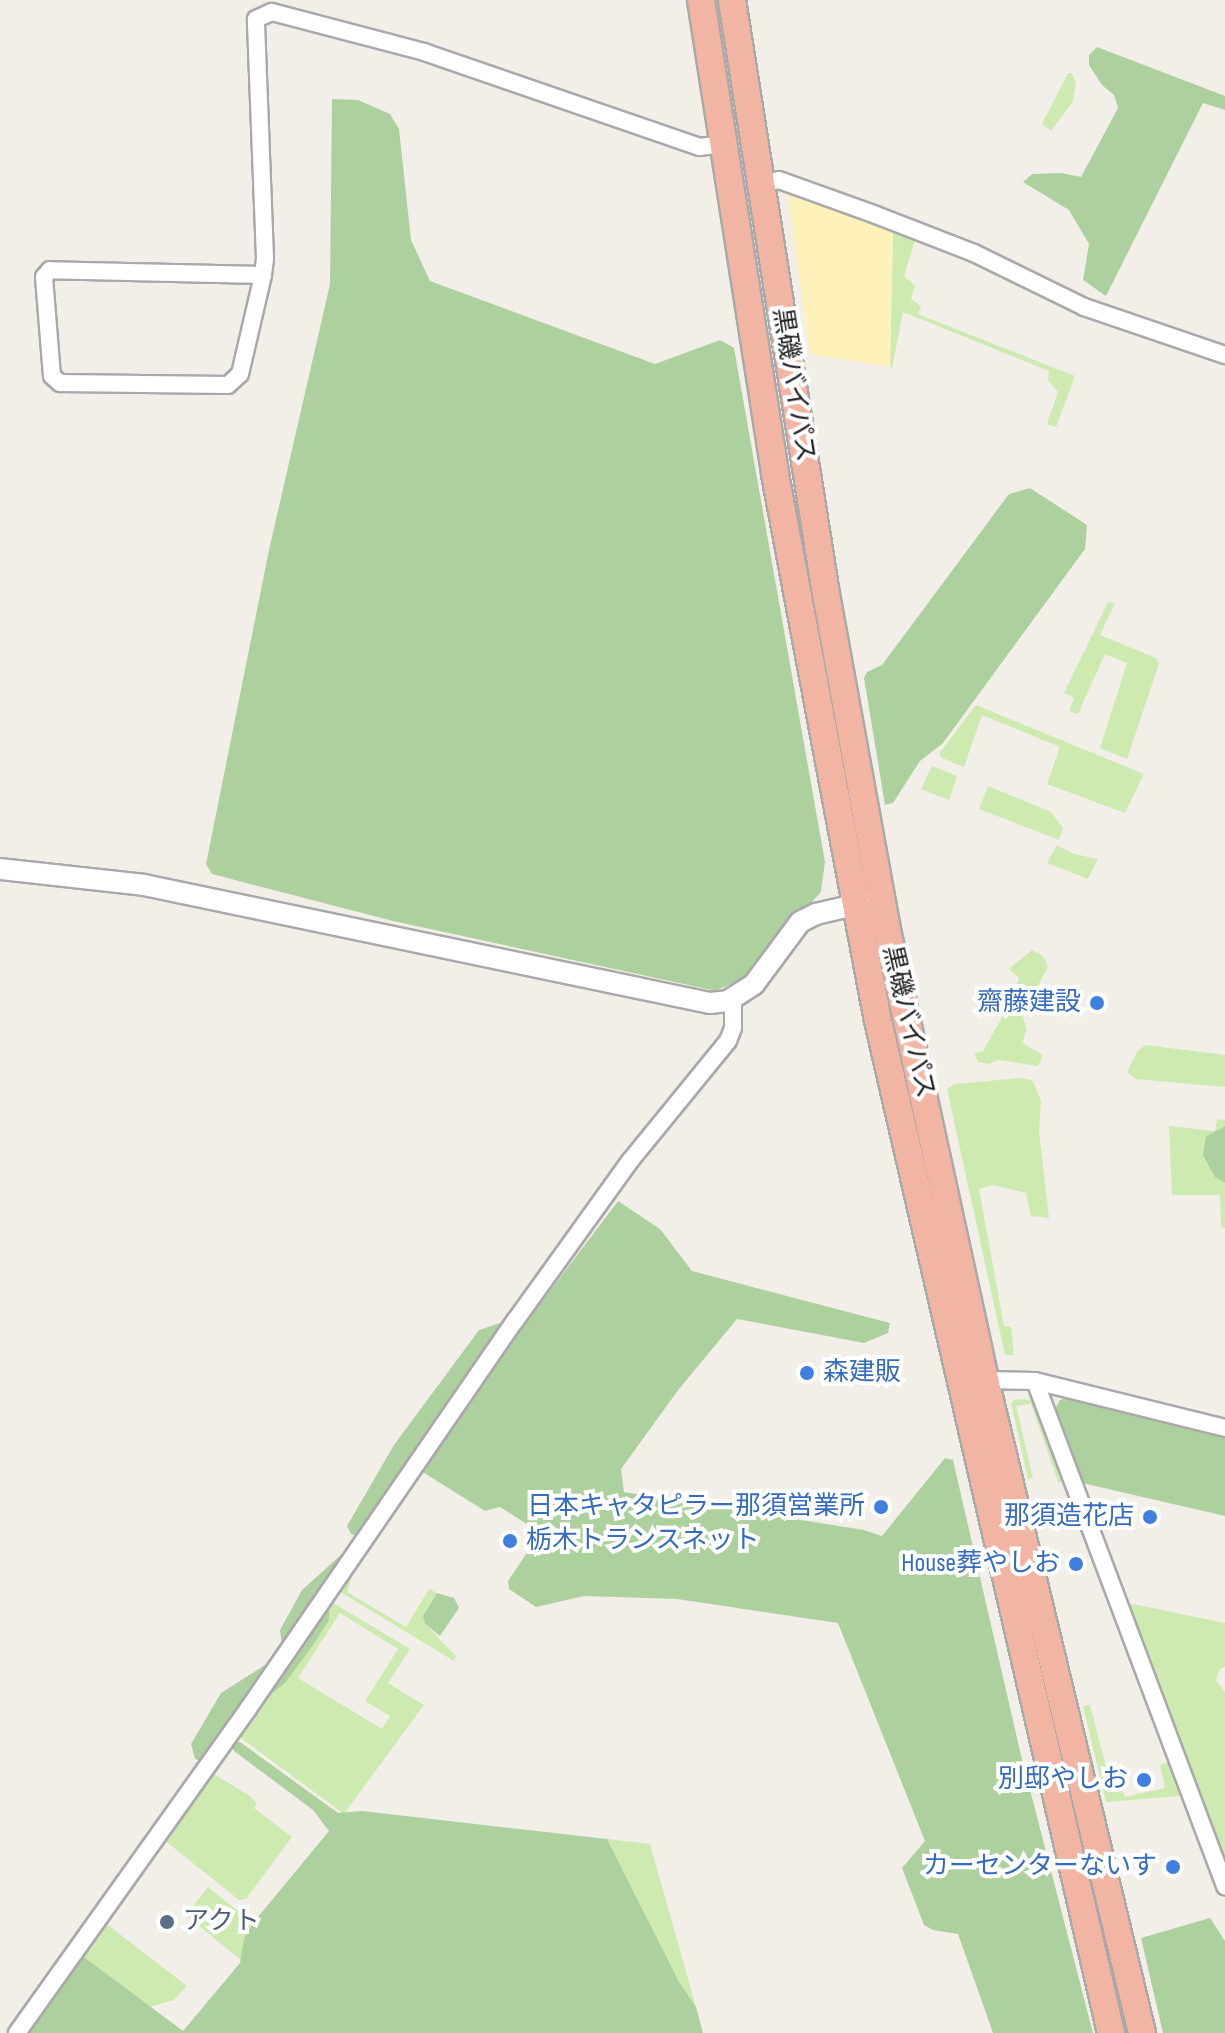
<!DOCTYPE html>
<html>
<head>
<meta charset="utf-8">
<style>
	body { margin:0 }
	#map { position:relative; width:1225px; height:2033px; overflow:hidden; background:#f2efe9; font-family:"Sofia Sans Condensed","Noto Sans JP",sans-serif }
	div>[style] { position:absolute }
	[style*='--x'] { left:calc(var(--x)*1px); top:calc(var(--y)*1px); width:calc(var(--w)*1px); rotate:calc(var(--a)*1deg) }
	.grass>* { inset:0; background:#cdebb0 }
	.forest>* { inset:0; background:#add19e }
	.sand>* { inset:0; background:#fff1ba }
	.roads { filter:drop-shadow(2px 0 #a9a9a9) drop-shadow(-2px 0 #a9a9a9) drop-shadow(0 2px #a9a9a9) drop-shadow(0 -2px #a9a9a9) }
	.minor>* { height:16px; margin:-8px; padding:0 8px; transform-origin:8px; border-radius:8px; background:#fff }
	.tertiary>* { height:20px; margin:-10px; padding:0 10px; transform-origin:10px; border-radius:10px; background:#fff }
	.trunk>* { height:26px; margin:-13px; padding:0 13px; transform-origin:13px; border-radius:13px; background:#f2b4a3 }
	.dots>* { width:22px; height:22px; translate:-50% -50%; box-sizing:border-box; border:4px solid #fff; border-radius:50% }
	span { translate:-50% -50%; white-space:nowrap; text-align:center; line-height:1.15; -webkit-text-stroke:8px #fff; paint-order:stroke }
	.street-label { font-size:26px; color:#222 }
	.shop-label { font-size:26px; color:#366cbe }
	.right { translate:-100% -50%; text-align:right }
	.left { translate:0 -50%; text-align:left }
	.service-label { font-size:26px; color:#4e5e75 }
</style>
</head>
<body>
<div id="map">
	<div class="grass">
		<i style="clip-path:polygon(1068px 73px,1072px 73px,1076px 83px,1073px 101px,1051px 131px,1042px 124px)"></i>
		<i style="clip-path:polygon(893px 228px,916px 237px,904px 276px,915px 286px,911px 299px,921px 306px,918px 314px,1075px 376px,1056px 427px,1047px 424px,1058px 392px,1048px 380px,1049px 371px,903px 312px,892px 368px,890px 367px)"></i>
		<i style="clip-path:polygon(1108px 602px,1115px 603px,1100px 635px,1156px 658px,1159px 664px,1127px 759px,1100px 748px,1127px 663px,1105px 654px,1078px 714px,1069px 711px,1074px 698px,1064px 693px)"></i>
		<i style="clip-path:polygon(976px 705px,1144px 774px,1125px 813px,1047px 784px,1060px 747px,982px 715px,964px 767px,942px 758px,939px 754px)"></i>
		<i style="clip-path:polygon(932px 766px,957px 776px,949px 800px,921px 789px)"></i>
		<i style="clip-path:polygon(988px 786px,1051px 812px,1063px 828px,1059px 840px,979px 809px)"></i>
		<i style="clip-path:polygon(1057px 845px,1074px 854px,1098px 859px,1088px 879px,1047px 863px)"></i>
		<i style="clip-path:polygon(1032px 950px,1043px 956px,1048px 967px,1022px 1015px,1027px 1029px,1022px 1043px,1043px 1055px,1038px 1066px,999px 1060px,988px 1064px,978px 1062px,974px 1054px,983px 1051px,1009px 1005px,1019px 978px,1009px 969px)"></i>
		<i style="clip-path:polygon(1146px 1045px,1225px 1055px,1225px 1087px,1135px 1079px,1127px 1072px,1138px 1050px)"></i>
		<i style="clip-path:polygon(1022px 1078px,1032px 1080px,1041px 1100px,1039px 1131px,1049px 1218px,1031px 1216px,1026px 1193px,993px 1185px,979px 1189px,1004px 1326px,1011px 1326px,1014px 1355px,1005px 1355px,947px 1089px,955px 1084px)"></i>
		<i style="clip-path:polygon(1217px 1119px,1225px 1120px,1225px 1126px,1206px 1136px,1215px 1177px,1225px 1183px,1225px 1228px,1221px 1227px,1220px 1195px,1172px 1195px,1169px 1126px,1215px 1131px)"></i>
		<i style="clip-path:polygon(1016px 1399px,1034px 1400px,1062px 1483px,1058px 1482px,1031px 1404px,1016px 1406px,1033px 1478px,1028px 1479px,1011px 1403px)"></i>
		<i style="clip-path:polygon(351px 1572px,353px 1574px,347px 1592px,406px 1627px,429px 1589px,437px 1593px,423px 1616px,425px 1624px,456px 1656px,454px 1661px,337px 1590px)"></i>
		<i style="clip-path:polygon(evenodd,330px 1601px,410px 1649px,388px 1683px,424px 1705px,344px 1814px,238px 1736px,330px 1601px,340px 1613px,398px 1649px,365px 1701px,390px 1716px,382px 1729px,298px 1678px,340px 1613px)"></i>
		<i style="clip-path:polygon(1128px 1603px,1225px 1623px,1225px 1667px,1220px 1669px,1216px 1680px,1225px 1692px,1225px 1859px)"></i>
		<i style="clip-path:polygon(1090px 1705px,1111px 1786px,1119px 1784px,1125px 1797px,1165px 1788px,1160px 1765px,1167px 1762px,1180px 1796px,1106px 1802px,1083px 1706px)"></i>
		<i style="clip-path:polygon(214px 1774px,250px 1796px,257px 1804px,254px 1808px,292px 1837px,246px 1899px,239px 1900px,164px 1840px)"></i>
		<i style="clip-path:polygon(607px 1839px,650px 1844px,696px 2007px,679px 1983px)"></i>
		<i style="clip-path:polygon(208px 1887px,253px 1923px,244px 1939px,242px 1961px,186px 1915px)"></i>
		<i style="clip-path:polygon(104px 1922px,187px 1986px,174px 2000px,150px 2007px,80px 1954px)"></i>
	</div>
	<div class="forest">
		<i style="clip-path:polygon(1097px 47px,1225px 96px,1225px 110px,1203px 103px,1106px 296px,1083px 280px,1089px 244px,1069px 210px,1023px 182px,1032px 174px,1061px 173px,1081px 177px,1118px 108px,1114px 95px,1102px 85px,1089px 65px,1089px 55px)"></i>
		<i style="clip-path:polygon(332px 99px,358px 100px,390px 114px,399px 129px,411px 240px,430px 281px,655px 364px,720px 340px,734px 348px,825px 862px,821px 892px,741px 979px,716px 991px,393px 921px,212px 874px,206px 864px,269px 550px,330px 284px)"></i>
		<i style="clip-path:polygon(1030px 488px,1087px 525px,1085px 549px,943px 743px,920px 761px,893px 803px,885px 805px,864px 678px,867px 672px,882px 665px,1009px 494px)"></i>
		<i style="clip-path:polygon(1225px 1126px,1225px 1183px,1215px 1177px,1203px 1155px,1206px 1136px)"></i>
		<i style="clip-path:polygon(618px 1201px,660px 1229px,692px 1271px,890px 1323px,888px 1333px,864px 1343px,737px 1319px,679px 1389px,621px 1469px,624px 1492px,864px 1530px,882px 1536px,945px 1458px,953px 1460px,1020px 1751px,1093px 2033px,993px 2033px,958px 1934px,933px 1930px,924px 1925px,902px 1868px,925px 1841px,838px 1623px,677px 1599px,584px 1596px,536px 1607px,509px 1589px,508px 1581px,539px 1535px,538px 1531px,500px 1507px,485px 1511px,421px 1471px,408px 1470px,359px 1537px,351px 1534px,347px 1526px,394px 1445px,479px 1330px,534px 1312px)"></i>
		<i style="clip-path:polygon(1073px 1396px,1225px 1434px,1225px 1516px,1082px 1483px,1054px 1411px,1060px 1400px)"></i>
		<i style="clip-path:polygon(343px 1553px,345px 1558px,329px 1603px,329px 1620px,313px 1645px,285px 1683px,271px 1694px,256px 1690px,204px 1762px,195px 1759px,191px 1744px,221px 1693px,268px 1663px,282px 1644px,280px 1630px,302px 1590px)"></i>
		<i style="clip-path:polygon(437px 1593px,454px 1598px,459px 1608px,440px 1636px,425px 1624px,423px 1616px)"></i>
		<i style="clip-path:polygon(235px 1742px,240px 1742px,338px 1813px,362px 1811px,607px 1839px,679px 1982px,696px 2007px,703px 2033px,25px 2033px,80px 1954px,183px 2031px,240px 1963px,244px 1939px,253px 1923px,329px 1831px,313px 1810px,234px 1751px,231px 1746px)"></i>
		<i style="clip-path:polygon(1210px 1918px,1225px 1941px,1225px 2033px,1163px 2033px,1141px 1938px)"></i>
	</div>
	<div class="sand">
		<i style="clip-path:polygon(787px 189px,893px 228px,890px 367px,810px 354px)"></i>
	</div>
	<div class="roads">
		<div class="minor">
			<i style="--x:759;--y:184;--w:20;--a:-11"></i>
			<i style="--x:779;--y:180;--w:103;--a:19.8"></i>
			<i style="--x:876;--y:215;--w:105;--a:21.2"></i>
			<i style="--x:974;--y:253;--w:123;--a:26.1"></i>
			<i style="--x:1084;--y:307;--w:149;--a:18.8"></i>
			<i style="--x:263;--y:275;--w:213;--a:-178.7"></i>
			<i style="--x:50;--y:270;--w:9;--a:131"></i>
			<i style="--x:44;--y:277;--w:99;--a:85.4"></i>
			<i style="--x:52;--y:376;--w:11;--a:41"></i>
			<i style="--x:60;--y:383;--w:168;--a:0.7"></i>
			<i style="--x:228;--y:385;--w:16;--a:-43"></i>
			<i style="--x:240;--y:374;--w:102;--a:-76.9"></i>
			<i style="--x:263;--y:275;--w:17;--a:-83"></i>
			<i style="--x:265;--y:258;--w:239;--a:-92.2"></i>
			<i style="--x:256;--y:19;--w:17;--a:-24"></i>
			<i style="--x:272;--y:12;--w:157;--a:14.7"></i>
			<i style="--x:424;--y:52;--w:292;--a:19"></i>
			<i style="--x:700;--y:147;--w:21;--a:-8"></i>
			<i style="--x:985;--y:1380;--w:50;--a:1.1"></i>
			<i style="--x:1035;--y:1381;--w:196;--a:13.9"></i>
			<i style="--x:1035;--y:1381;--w:540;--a:69.38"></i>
			<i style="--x:17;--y:2033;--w:398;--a:-54.5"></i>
			<i style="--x:248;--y:1709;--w:471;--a:-55.5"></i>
			<i style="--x:515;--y:1321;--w:197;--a:-54.3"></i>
			<i style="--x:630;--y:1161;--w:155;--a:-50.8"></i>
			<i style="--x:728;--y:1041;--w:14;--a:-69"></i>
			<i style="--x:733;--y:1028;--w:30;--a:-90"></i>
		</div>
		<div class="tertiary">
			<i style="--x:0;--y:869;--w:145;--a:6.3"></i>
			<i style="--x:144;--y:885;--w:578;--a:11.78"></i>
			<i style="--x:710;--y:1003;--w:18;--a:-6"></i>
			<i style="--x:728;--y:1001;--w:31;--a:-33"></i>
			<i style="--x:754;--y:984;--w:77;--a:-53.4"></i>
			<i style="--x:800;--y:922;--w:18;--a:-27"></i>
			<i style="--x:816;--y:914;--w:52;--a:-13.2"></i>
		</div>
		<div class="trunk">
			<i style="--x:701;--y:0;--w:480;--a:81.1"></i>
			<i style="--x:775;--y:474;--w:552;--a:79.34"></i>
			<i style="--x:877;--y:1016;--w:1044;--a:77.04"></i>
			<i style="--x:732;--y:0;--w:601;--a:81.01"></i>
			<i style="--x:826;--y:594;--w:336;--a:79.7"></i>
			<i style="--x:886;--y:925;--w:466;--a:77.7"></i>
			<i style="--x:985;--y:1380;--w:672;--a:76.48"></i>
		</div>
	</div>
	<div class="dots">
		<i style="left:1097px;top:1003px;background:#3f7fe0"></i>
		<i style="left:807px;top:1373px;background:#3f7fe0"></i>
		<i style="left:881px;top:1507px;background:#3f7fe0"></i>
		<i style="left:1150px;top:1517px;background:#3f7fe0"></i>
		<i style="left:510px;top:1541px;background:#3f7fe0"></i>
		<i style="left:1076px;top:1564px;background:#3f7fe0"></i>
		<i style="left:1144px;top:1780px;background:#3f7fe0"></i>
		<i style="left:1173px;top:1867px;background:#3f7fe0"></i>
		<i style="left:167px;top:1922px;background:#5c6f8a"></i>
	</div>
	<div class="street-label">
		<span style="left:793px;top:385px;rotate:81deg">黒磯バイパス</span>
		<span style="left:908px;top:1022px;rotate:77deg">黒磯バイパス</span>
	</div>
	<div class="shop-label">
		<span class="right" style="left:1081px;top:1003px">齋藤建設</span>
		<span class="left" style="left:823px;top:1373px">森建販</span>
		<span class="right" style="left:865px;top:1507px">日本キャタピラー那須営業所</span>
		<span class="right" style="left:1134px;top:1517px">那須造花店</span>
		<span class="left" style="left:526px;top:1541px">栃木トランスネット</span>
		<span class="right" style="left:1060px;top:1564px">House葬やしお</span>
		<span class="right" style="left:1128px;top:1780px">別邸やしお</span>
		<span class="right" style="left:1157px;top:1867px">カーセンターないす</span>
	</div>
	<div class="service-label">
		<span class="left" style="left:183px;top:1922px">アクト</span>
	</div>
</div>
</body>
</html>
